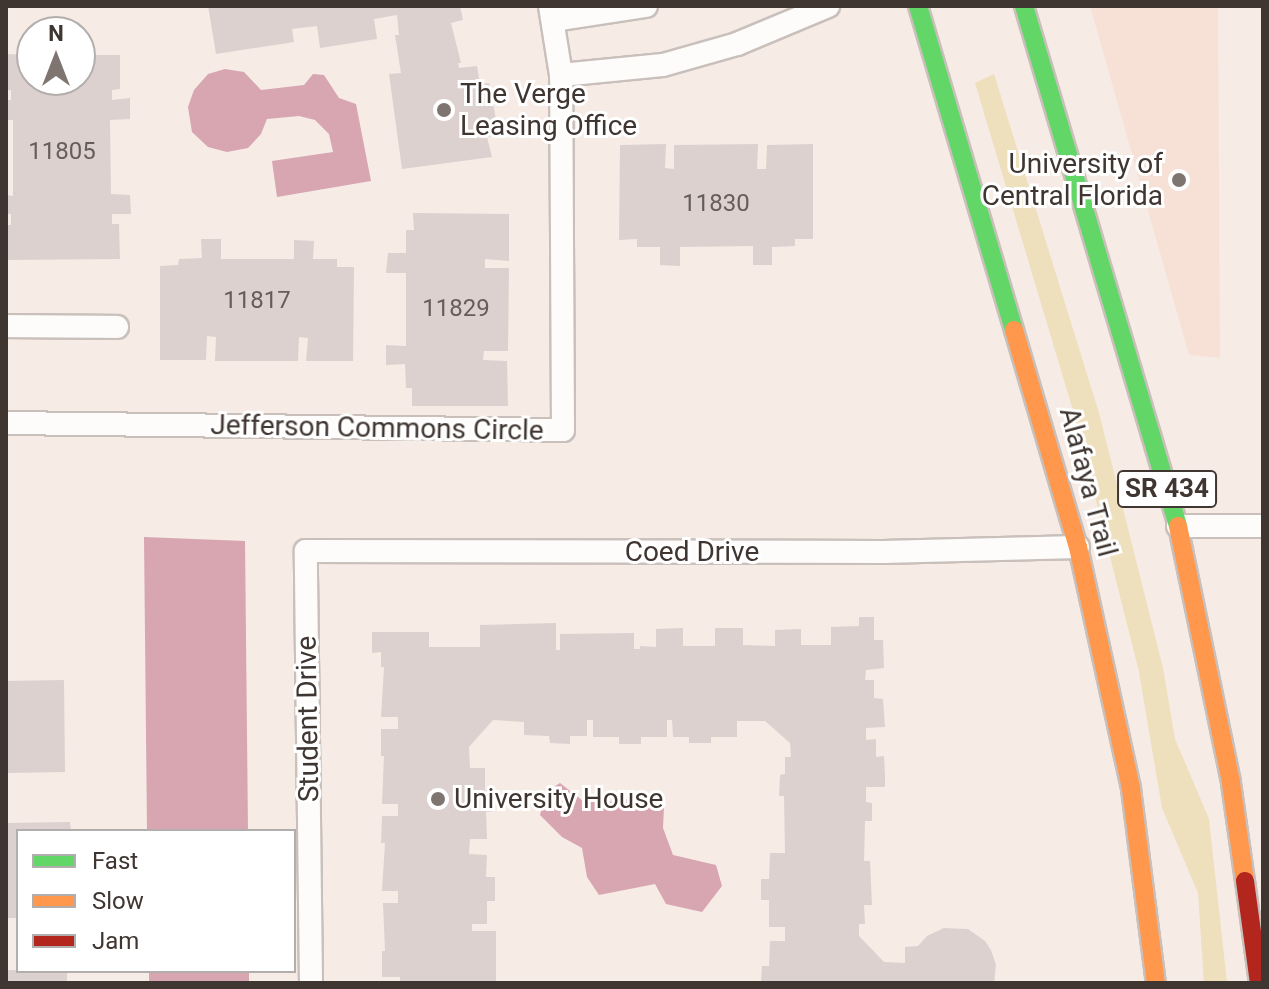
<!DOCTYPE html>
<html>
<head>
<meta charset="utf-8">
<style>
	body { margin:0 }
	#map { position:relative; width:1269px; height:989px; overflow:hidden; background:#f6ebe5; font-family:Roboto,sans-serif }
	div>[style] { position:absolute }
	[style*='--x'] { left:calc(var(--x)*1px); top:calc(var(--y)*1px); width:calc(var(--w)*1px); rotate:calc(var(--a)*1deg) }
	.built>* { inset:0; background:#f7e1d6 }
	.green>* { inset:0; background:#eedfbd }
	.water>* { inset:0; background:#d7a6b1 }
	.building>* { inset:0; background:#dcd1ce }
	.roads { filter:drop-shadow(2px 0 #c9c0bb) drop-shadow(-2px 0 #c9c0bb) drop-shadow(0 2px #c9c0bb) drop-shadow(0 -2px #c9c0bb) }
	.lane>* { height:22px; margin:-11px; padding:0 11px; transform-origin:11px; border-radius:11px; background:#fefcfb }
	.fast>* { height:18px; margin:-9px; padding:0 9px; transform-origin:9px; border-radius:9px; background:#63d668 }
	.slow>* { height:18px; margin:-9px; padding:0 9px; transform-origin:9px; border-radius:9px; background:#ff974d }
	.jam>* { height:18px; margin:-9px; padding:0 9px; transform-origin:9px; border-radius:9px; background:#b3261e }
	.dots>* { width:22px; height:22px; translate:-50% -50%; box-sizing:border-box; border:4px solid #fff; border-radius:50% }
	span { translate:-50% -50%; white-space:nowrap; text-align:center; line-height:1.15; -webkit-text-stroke:6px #fff; paint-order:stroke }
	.number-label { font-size:24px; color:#665c58 }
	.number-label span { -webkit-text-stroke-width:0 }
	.shield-label span { padding:2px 6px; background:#fff; border:2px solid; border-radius:6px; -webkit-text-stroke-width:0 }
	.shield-label { font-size:26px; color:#3f3531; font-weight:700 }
	.poi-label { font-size:28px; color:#3f3531 }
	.left { translate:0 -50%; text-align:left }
	.right { translate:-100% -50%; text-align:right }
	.street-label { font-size:28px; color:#3f3531 }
	.frame { position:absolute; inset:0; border:8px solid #3f3531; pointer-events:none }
	.legend { position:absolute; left:16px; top:829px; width:280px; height:144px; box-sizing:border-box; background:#fff; border:2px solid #b2aead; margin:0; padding:10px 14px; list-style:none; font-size:24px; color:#3f3531 }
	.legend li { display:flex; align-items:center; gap:16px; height:40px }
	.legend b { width:40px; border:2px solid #b2aead }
	.north { position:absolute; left:16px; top:16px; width:80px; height:80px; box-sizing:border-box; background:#fff; border:2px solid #b2aead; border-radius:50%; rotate:0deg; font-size:22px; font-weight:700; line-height:32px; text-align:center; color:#3f3531 }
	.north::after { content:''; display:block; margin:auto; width:28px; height:36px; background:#7f7570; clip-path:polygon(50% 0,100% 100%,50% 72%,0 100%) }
</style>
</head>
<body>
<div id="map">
	<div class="built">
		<i style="clip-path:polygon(1090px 6px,1218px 6px,1220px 358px,1189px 355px)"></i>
	</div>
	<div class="green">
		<i style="clip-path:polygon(994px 74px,1099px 413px,1163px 668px,1175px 739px,1209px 819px,1227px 983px,1204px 983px,1198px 893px,1162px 808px,1139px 672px,1075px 417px,975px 83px)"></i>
	</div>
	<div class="water">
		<i style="clip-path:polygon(225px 69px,244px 72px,261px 90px,304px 85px,313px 74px,324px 75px,339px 98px,356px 104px,371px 181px,277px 197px,272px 161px,333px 152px,329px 134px,315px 120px,299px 116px,267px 119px,261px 134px,248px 148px,227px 152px,208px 147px,192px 132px,188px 107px,194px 90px,208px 74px)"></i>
		<i style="clip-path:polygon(144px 537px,245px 541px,248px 831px,147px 831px)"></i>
		<i style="clip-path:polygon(560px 783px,583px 801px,608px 802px,647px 796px,664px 807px,663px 828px,673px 855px,716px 865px,722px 886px,702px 912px,666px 904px,655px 884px,599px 895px,587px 877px,582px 848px,562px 837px,540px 815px,546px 792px)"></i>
		<i style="clip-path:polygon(149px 971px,249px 971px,249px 983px,149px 983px)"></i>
	</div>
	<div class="building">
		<i style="clip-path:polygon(208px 6px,460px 6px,463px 20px,451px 23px,461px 63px,458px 63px,459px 68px,477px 66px,480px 84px,489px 83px,499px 135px,487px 137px,492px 157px,402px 169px,389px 74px,401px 73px,395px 35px,399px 35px,397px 15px,374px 19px,377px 39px,320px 48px,317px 26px,292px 29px,294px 42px,216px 54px)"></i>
		<i style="clip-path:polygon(6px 54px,32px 55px,32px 80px,80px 80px,80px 55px,120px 55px,120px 89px,112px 90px,112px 100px,130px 98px,130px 119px,110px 120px,111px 194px,130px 195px,131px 214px,112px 214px,112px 224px,119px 224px,120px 259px,6px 260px,6px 225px,11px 225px,11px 214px,6px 214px,6px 195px,13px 196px,13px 120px,6px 120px,6px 100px,11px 100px,11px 90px,6px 90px)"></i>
		<i style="clip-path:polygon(666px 144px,665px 168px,674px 169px,674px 145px,758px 144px,757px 169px,766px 169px,767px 145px,813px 144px,813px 239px,795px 239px,795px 246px,772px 247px,772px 265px,753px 265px,753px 246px,680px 247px,680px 266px,660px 265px,660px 247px,637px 247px,637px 239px,619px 240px,620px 145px)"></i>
		<i style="clip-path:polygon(413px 213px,509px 214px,509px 261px,485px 259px,485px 268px,509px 268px,508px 351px,484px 351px,483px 360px,507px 361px,508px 406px,412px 406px,412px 388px,406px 388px,405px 364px,386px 365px,386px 345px,406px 346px,406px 273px,386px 273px,388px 253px,406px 253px,406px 230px,414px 230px)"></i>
		<i style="clip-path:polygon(201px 239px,221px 239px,221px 259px,294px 259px,294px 240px,314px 241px,313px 259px,337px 259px,337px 267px,354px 267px,353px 361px,306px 361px,308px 338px,299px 337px,298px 361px,215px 361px,216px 337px,207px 336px,206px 360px,160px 360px,160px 266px,178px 265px,179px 259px,202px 258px)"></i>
		<i style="clip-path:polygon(859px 617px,874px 617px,874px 640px,883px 640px,884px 668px,866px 670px,865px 680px,874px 680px,874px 698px,883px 699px,885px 727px,866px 728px,866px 740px,876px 739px,876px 757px,884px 756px,885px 775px,885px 787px,866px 787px,866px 802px,872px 803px,872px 821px,865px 821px,864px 861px,870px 861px,872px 905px,864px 905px,865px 924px,859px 924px,859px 936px,884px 962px,905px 963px,905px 947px,918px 946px,927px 936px,944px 928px,968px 929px,985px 941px,991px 950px,996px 965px,994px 983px,761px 983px,762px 966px,769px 966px,770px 941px,785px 941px,785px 927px,769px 927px,769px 900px,761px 900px,761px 879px,769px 879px,770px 853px,785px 853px,784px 796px,779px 796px,780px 775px,785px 774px,785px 757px,791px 757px,790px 743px,765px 721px,737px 721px,737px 737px,711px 737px,711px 743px,689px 743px,689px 737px,673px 737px,672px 720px,667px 720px,667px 737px,641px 737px,641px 744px,619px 744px,619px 737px,593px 737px,593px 720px,587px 720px,587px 736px,570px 736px,570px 744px,550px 743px,549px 736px,524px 735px,524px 722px,493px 720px,469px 747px,470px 768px,485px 768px,485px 790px,493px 790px,495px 811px,486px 812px,487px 839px,470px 839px,469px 854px,487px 855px,486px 877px,495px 877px,495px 901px,487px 901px,487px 924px,472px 924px,472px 931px,496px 931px,496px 983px,400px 983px,400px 977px,382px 977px,382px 951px,385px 951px,383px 903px,398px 903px,398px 891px,382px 891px,385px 843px,381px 843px,382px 816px,398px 816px,398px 804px,382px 804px,384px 756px,381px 756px,381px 729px,398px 729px,398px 717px,381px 717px,384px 667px,381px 667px,381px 652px,372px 653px,372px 632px,429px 632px,429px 647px,480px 647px,480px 625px,556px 623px,556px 650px,560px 650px,560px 634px,634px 633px,634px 649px,640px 649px,640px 646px,656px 647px,656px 629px,683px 628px,683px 646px,715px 646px,715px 628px,743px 628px,743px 645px,775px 646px,775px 630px,801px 629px,801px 645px,831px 645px,831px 627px,859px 626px)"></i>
		<i style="clip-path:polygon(64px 680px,65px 772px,6px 773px,6px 681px)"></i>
		<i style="clip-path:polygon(70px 822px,71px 831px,18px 831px,18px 918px,6px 918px,6px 823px)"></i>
		<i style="clip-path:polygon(6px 970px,67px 971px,67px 983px,6px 983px)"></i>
	</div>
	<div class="roads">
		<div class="lane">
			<i style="--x:553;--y:20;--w:94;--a:-8.6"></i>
			<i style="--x:561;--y:75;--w:102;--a:-5.6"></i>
			<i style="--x:663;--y:65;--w:77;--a:-15.8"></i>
			<i style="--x:737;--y:44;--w:99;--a:-22.7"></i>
			<i style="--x:6;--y:326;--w:111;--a:0.5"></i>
			<i style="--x:6;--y:423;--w:557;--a:0.72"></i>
			<i style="--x:563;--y:430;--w:355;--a:-90.3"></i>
			<i style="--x:561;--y:75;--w:70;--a:-99.1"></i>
			<i style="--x:1178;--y:526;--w:85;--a:0"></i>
			<i style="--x:311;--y:983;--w:432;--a:-90.7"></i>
			<i style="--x:306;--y:551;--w:577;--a:0.1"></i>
			<i style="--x:883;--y:552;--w:195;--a:-1.5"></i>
		</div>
		<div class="fast">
			<i style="--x:918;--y:6;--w:338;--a:73.5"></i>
			<i style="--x:1024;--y:6;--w:542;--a:73.5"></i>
		</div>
		<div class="slow">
			<i style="--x:1014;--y:330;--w:226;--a:73.6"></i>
			<i style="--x:1078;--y:547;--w:248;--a:77.6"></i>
			<i style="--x:1131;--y:789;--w:196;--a:82.7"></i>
			<i style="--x:1178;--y:526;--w:262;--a:78.3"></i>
			<i style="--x:1231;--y:783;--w:99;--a:81.9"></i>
		</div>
		<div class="jam">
			<i style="--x:1245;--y:881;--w:103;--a:82.2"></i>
		</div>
	</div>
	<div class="dots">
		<i style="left:444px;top:110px;background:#7f7570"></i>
		<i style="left:1179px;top:180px;background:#7f7570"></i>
		<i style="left:438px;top:799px;background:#7f7570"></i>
	</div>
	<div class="number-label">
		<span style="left:62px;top:152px">11805</span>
		<span style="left:716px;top:204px">11830</span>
		<span style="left:257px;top:301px">11817</span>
		<span style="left:456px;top:309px">11829</span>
	</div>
	<div class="shield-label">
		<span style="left:1167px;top:489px">SR 434</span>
	</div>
	<div class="poi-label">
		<span class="left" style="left:460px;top:110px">The Verge<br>Leasing Office</span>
		<span class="right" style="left:1163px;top:180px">University of<br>Central Florida</span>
		<span class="left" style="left:454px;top:799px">University House</span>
	</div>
	<div class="street-label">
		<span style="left:377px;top:428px;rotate:1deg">Jefferson Commons Circle</span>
		<span style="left:1088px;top:482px;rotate:75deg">Alafaya Trail</span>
		<span style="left:692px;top:552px">Coed Drive</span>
		<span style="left:308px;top:719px;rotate:-91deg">Student Drive</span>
	</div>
	<div class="frame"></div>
	<ul class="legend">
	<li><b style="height:10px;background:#63d668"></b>Fast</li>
	<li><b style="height:10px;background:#ff974d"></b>Slow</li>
	<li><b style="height:10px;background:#b3261e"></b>Jam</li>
	</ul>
	<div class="north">N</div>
</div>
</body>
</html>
